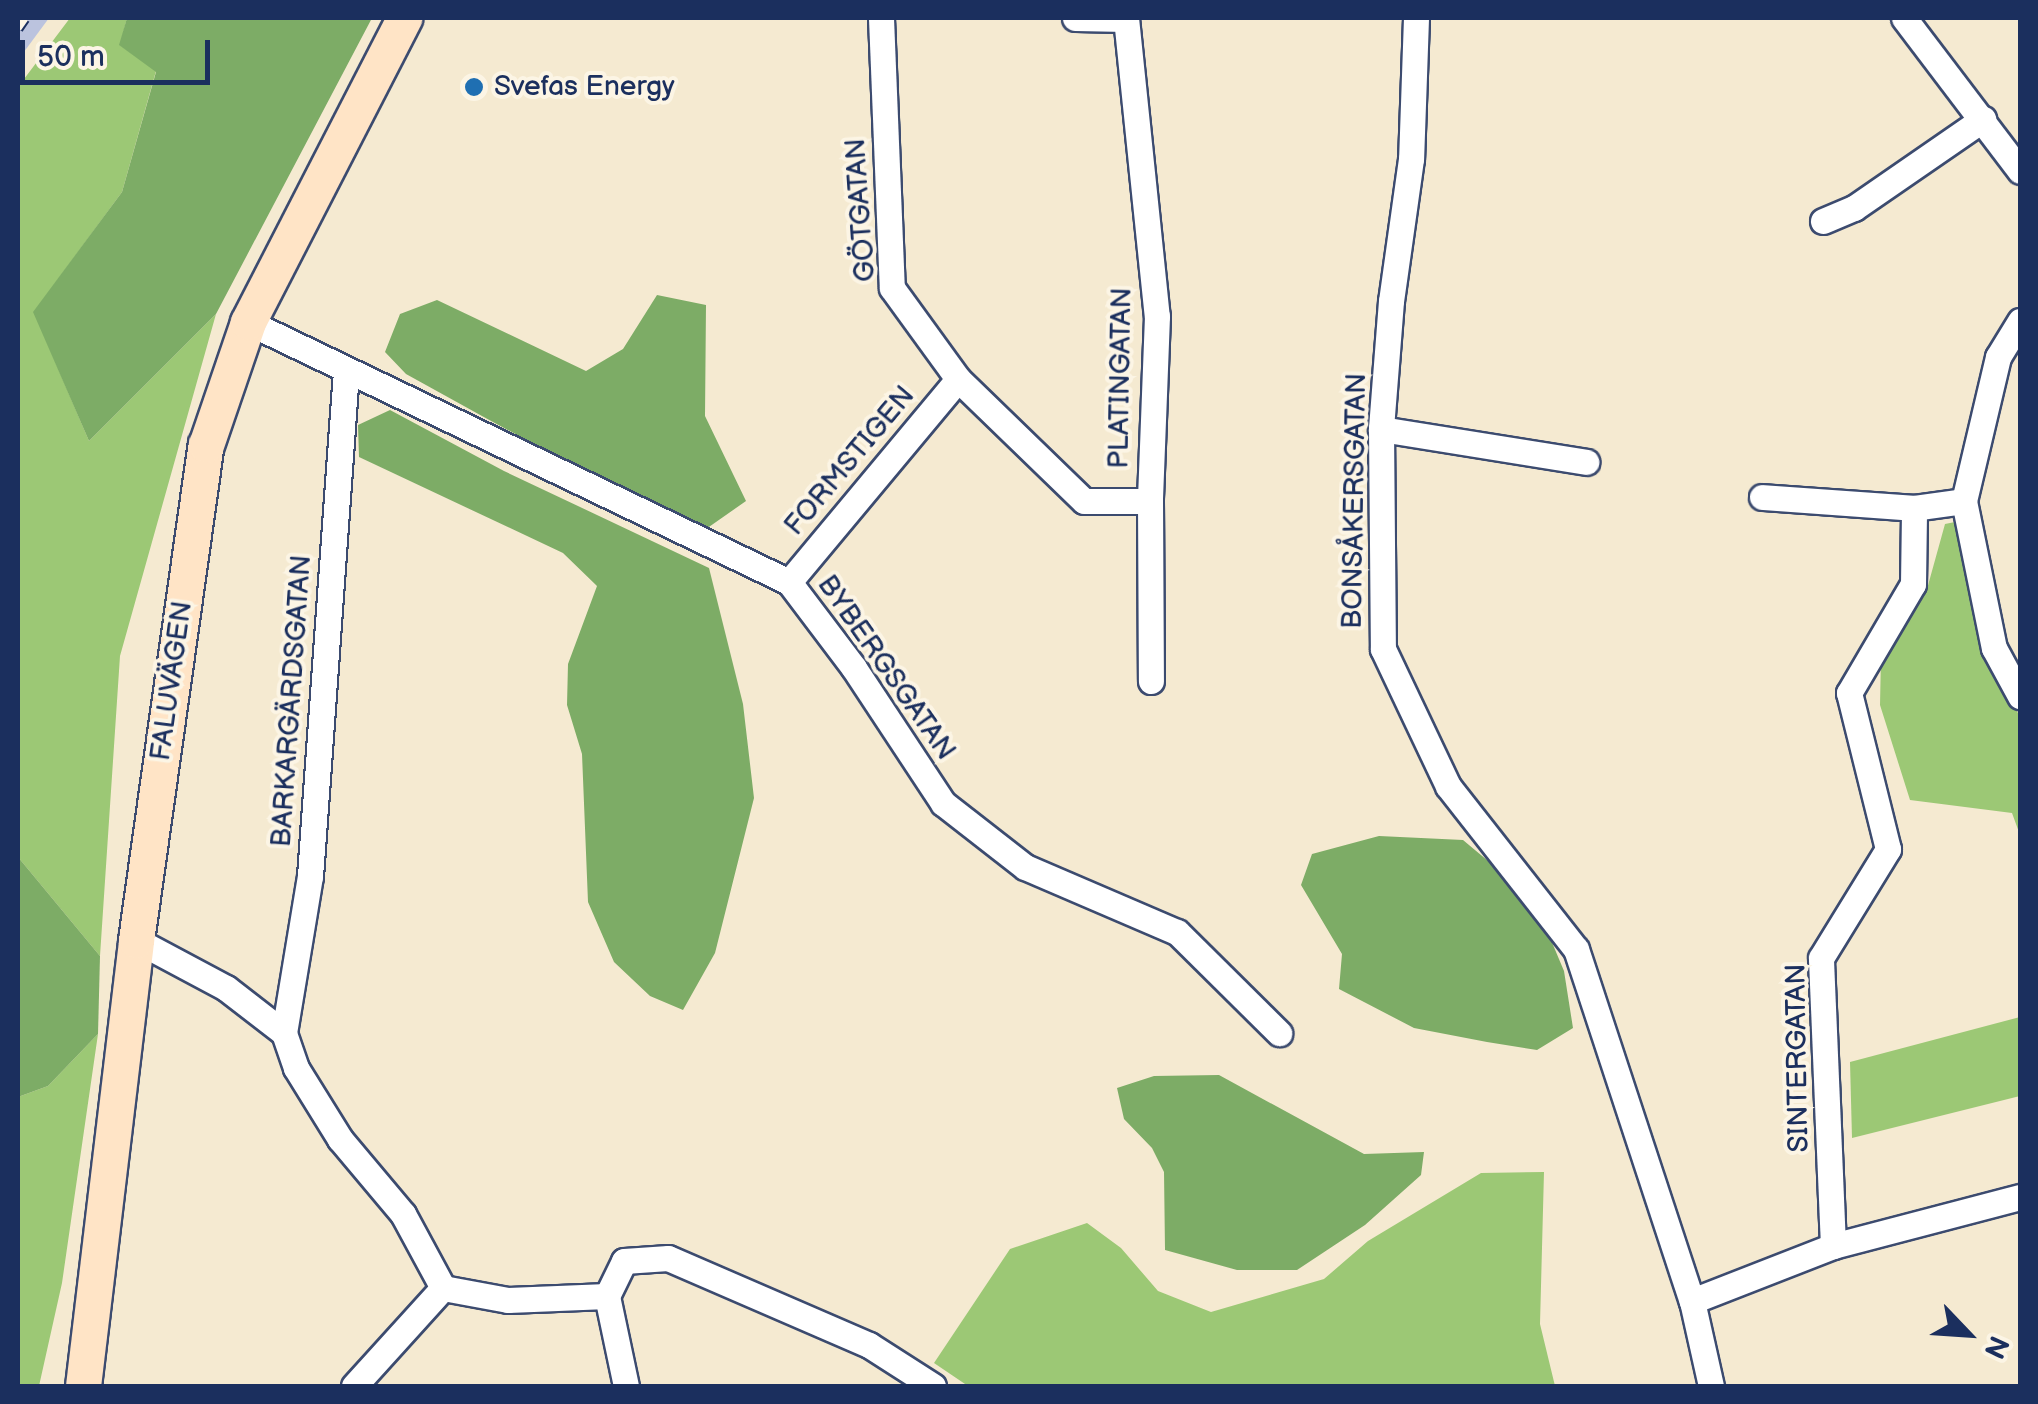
<!DOCTYPE html>
<html>
<head>
<meta charset="utf-8">
<style>
	body { margin:0 }
	#map { position:relative; width:2038px; height:1404px; overflow:hidden; background:#f5ead1; font-family:"Balsamiq Sans",sans-serif }
	div>[style] { position:absolute }
	[style*='--x'] { left:calc(var(--x)*1px); top:calc(var(--y)*1px); width:calc(var(--w)*1px); rotate:calc(var(--a)*1deg) }
	.industrial>* { inset:0; background:#bbc3de }
	.green>* { inset:0; background:#9cc875 }
	.forest>* { inset:0; background:#7dac66 }
	.roads { filter:drop-shadow(2px 0 #3c4b6f) drop-shadow(-2px 0 #3c4b6f) drop-shadow(0 2px #3c4b6f) drop-shadow(0 -2px #3c4b6f) }
	.street>* { height:25px; margin:-12.5px; padding:0 12.5px; transform-origin:12.5px; border-radius:12.5px; background:#fff }
	.secondary>* { height:35px; margin:-17.5px; padding:0 17.5px; transform-origin:17.5px; border-radius:17.5px; background:#ffe4c6 }
	.rail>* { height:11px; margin-top:-5.5px; transform-origin:0; background:repeating-linear-gradient(90deg,#fcf5e5 0 22px,#1b2f5e 0 44px); box-sizing:border-box; border-block:2px solid #1b2f5e }
	.dots>* { width:28px; height:28px; translate:-50% -50%; box-sizing:border-box; border:5px solid #fcf5e5; border-radius:50% }
	span { translate:-50% -50%; white-space:nowrap; text-align:center; line-height:1.15; -webkit-text-stroke:8px #fcf5e5; paint-order:stroke }
	.poi-label { font-size:28px; color:#1b2f5e }
	.left { translate:0 -50%; text-align:left }
	.street-label { font-size:28px; color:#1b2f5e }
	.frame { position:absolute; inset:0; border:20px solid #1b2f5e; pointer-events:none }
	.north { position:absolute; left:1918px; top:1284px; width:100px; height:100px; -webkit-text-stroke:8px #fcf5e5; paint-order:stroke; rotate:115deg; font-size:28px; font-weight:700; line-height:40px; text-align:center; color:#1b2f5e }
	.north::after { content:''; display:block; margin:auto; width:35px; height:45px; background:#1b2f5e; clip-path:polygon(50% 0,100% 100%,50% 72%,0 100%) }
	.scale { position:absolute; left:20px; top:40px; width:190px; height:45px; box-sizing:border-box; border:5px solid #1b2f5e; border-top:0; padding-left:12px; font-size:30px; line-height:35px; white-space:nowrap; color:#1b2f5e; -webkit-text-stroke:8px #fcf5e5; paint-order:stroke }
</style>
</head>
<body>
<div id="map">
	<div class="industrial">
		<i style="clip-path:polygon(18px 18px,49px 18px,18px 60px)"></i>
	</div>
	<div class="green">
		<i style="clip-path:polygon(70px 18px,127px 18px,120px 45px,156px 71px,122px 192px,34px 312px,89px 441px,216px 314px,120px 656px,100px 956px,18px 857px,18px 87px)"></i>
		<i style="clip-path:polygon(1960px 521px,1983px 646px,2020px 717px,2020px 835px,2012px 813px,1910px 800px,1880px 705px,1881px 656px,1927px 589px,1945px 524px)"></i>
		<i style="clip-path:polygon(2020px 1017px,2020px 1096px,1852px 1138px,1850px 1062px)"></i>
		<i style="clip-path:polygon(98px 1034px,62px 1283px,39px 1386px,18px 1386px,18px 1097px,48px 1086px)"></i>
		<i style="clip-path:polygon(1544px 1172px,1540px 1324px,1555px 1386px,968px 1386px,934px 1363px,1010px 1249px,1087px 1223px,1121px 1248px,1158px 1291px,1211px 1312px,1324px 1279px,1368px 1241px,1481px 1173px)"></i>
	</div>
	<div class="forest">
		<i style="clip-path:polygon(127px 18px,372px 18px,216px 314px,89px 441px,33px 312px,122px 192px,156px 72px,119px 45px)"></i>
		<i style="clip-path:polygon(657px 295px,706px 305px,705px 416px,746px 501px,706px 529px,611px 486px,482px 416px,406px 374px,385px 352px,400px 314px,437px 300px,586px 371px,623px 349px)"></i>
		<i style="clip-path:polygon(390px 410px,504px 471px,709px 568px,743px 704px,754px 798px,715px 953px,683px 1010px,650px 996px,614px 962px,588px 902px,582px 754px,567px 705px,568px 664px,597px 586px,563px 553px,359px 457px,358px 425px)"></i>
		<i style="clip-path:polygon(1379px 836px,1463px 840px,1506px 876px,1543px 921px,1564px 971px,1573px 1028px,1537px 1050px,1487px 1042px,1414px 1028px,1339px 989px,1342px 954px,1301px 885px,1312px 854px)"></i>
		<i style="clip-path:polygon(18px 857px,100px 956px,98px 1034px,48px 1086px,18px 1097px)"></i>
		<i style="clip-path:polygon(1219px 1075px,1364px 1154px,1424px 1152px,1421px 1175px,1365px 1225px,1297px 1270px,1237px 1270px,1165px 1250px,1164px 1172px,1152px 1148px,1124px 1119px,1117px 1088px,1154px 1076px)"></i>
	</div>
	<div class="roads">
		<div class="street">
			<i style="--x:881;--y:18;--w:270;--a:87.7"></i>
			<i style="--x:892;--y:288;--w:112;--a:54"></i>
			<i style="--x:958;--y:379;--w:175;--a:44.1"></i>
			<i style="--x:1084;--y:501;--w:66;--a:0"></i>
			<i style="--x:1075;--y:18;--w:51;--a:1.1"></i>
			<i style="--x:1126;--y:18;--w:300;--a:84.1"></i>
			<i style="--x:1157;--y:316;--w:185;--a:92.2"></i>
			<i style="--x:1150;--y:501;--w:180;--a:89.7"></i>
			<i style="--x:1416;--y:18;--w:141;--a:92"></i>
			<i style="--x:1411;--y:159;--w:143;--a:98"></i>
			<i style="--x:1391;--y:301;--w:128;--a:94.5"></i>
			<i style="--x:1381;--y:429;--w:220;--a:89.5"></i>
			<i style="--x:1383;--y:649;--w:152;--a:64.6"></i>
			<i style="--x:1448;--y:786;--w:207;--a:51.9"></i>
			<i style="--x:1576;--y:949;--w:371;--a:71.8"></i>
			<i style="--x:1692;--y:1301;--w:87;--a:77.4"></i>
			<i style="--x:1904;--y:18;--w:192;--a:52.8"></i>
			<i style="--x:1823;--y:221;--w:34;--a:-23"></i>
			<i style="--x:1854;--y:208;--w:157;--a:-34.6"></i>
			<i style="--x:2020;--y:321;--w:42;--a:121.4"></i>
			<i style="--x:1998;--y:357;--w:148;--a:103.3"></i>
			<i style="--x:1964;--y:501;--w:150;--a:78.5"></i>
			<i style="--x:1994;--y:648;--w:55;--a:61.6"></i>
			<i style="--x:248;--y:322;--w:600;--a:25.67"></i>
			<i style="--x:789;--y:582;--w:108;--a:52.9"></i>
			<i style="--x:854;--y:668;--w:162;--a:56.6"></i>
			<i style="--x:943;--y:803;--w:104;--a:38"></i>
			<i style="--x:1025;--y:867;--w:165;--a:23.2"></i>
			<i style="--x:1177;--y:932;--w:144;--a:44.7"></i>
			<i style="--x:1381;--y:429;--w:208;--a:9.1"></i>
			<i style="--x:1762;--y:497;--w:152;--a:4.1"></i>
			<i style="--x:789;--y:582;--w:264;--a:-50.2"></i>
			<i style="--x:136;--y:940;--w:102;--a:28.1"></i>
			<i style="--x:226;--y:988;--w:73;--a:37.8"></i>
			<i style="--x:284;--y:1033;--w:37;--a:71"></i>
			<i style="--x:296;--y:1068;--w:84;--a:58.2"></i>
			<i style="--x:340;--y:1139;--w:98;--a:50"></i>
			<i style="--x:403;--y:1214;--w:84;--a:61.6"></i>
			<i style="--x:284;--y:1033;--w:159;--a:-80.6"></i>
			<i style="--x:310;--y:876;--w:506;--a:-85.92"></i>
			<i style="--x:1833;--y:1246;--w:193;--a:-14.7"></i>
			<i style="--x:607;--y:1296;--w:92;--a:78.1"></i>
			<i style="--x:1692;--y:1301;--w:151;--a:-21.3"></i>
			<i style="--x:1833;--y:1246;--w:288;--a:-92.4"></i>
			<i style="--x:1821;--y:958;--w:128;--a:-58.4"></i>
			<i style="--x:1888;--y:849;--w:161;--a:-104"></i>
			<i style="--x:1849;--y:693;--w:126;--a:-59.6"></i>
			<i style="--x:1913;--y:584;--w:76;--a:-89.2"></i>
			<i style="--x:1914;--y:508;--w:50;--a:-8"></i>
			<i style="--x:354;--y:1386;--w:132;--a:-47.8"></i>
			<i style="--x:443;--y:1288;--w:66;--a:10.5"></i>
			<i style="--x:508;--y:1300;--w:99;--a:-2.3"></i>
			<i style="--x:607;--y:1296;--w:39;--a:-64"></i>
			<i style="--x:624;--y:1261;--w:44;--a:-3.9"></i>
			<i style="--x:668;--y:1258;--w:219;--a:23.4"></i>
			<i style="--x:869;--y:1345;--w:76;--a:32.6"></i>
		</div>
		<div class="secondary">
			<i style="--x:83;--y:1386;--w:449;--a:-83.2"></i>
			<i style="--x:136;--y:940;--w:500;--a:-82"></i>
			<i style="--x:206;--y:445;--w:130;--a:-71.1"></i>
			<i style="--x:248;--y:322;--w:342;--a:-62.8"></i>
		</div>
	</div>
	<div class="rail">
		<i style="--x:18;--y:28;--w:12;--a:-55"></i>
	</div>
	<div class="dots">
		<i style="left:474px;top:87px;background:#1f6fb2"></i>
	</div>
	<div class="poi-label">
		<span class="left" style="left:494px;top:87px">Svefas Energy</span>
	</div>
	<div class="street-label">
		<span style="left:861px;top:210px;rotate:-94deg">GÖTGATAN</span>
		<span style="left:1121px;top:378px;rotate:-89deg">PLATINGATAN</span>
		<span style="left:850px;top:461px;rotate:-50deg">FORMSTIGEN</span>
		<span style="left:1355px;top:501px;rotate:-89deg">BONSÅKERSGATAN</span>
		<span style="left:886px;top:668px;rotate:55deg">BYBERGSGATAN</span>
		<span style="left:172px;top:681px;rotate:-82deg">FALUVÄGEN</span>
		<span style="left:292px;top:701px;rotate:-86deg">BARKARGÄRDSGATAN</span>
		<span style="left:1798px;top:1058px;rotate:-91deg">SINTERGATAN</span>
	</div>
	<div class="frame"></div>
	<div class="north">N</div>
	<div class="scale">50 m</div>
</div>
</body>
</html>
